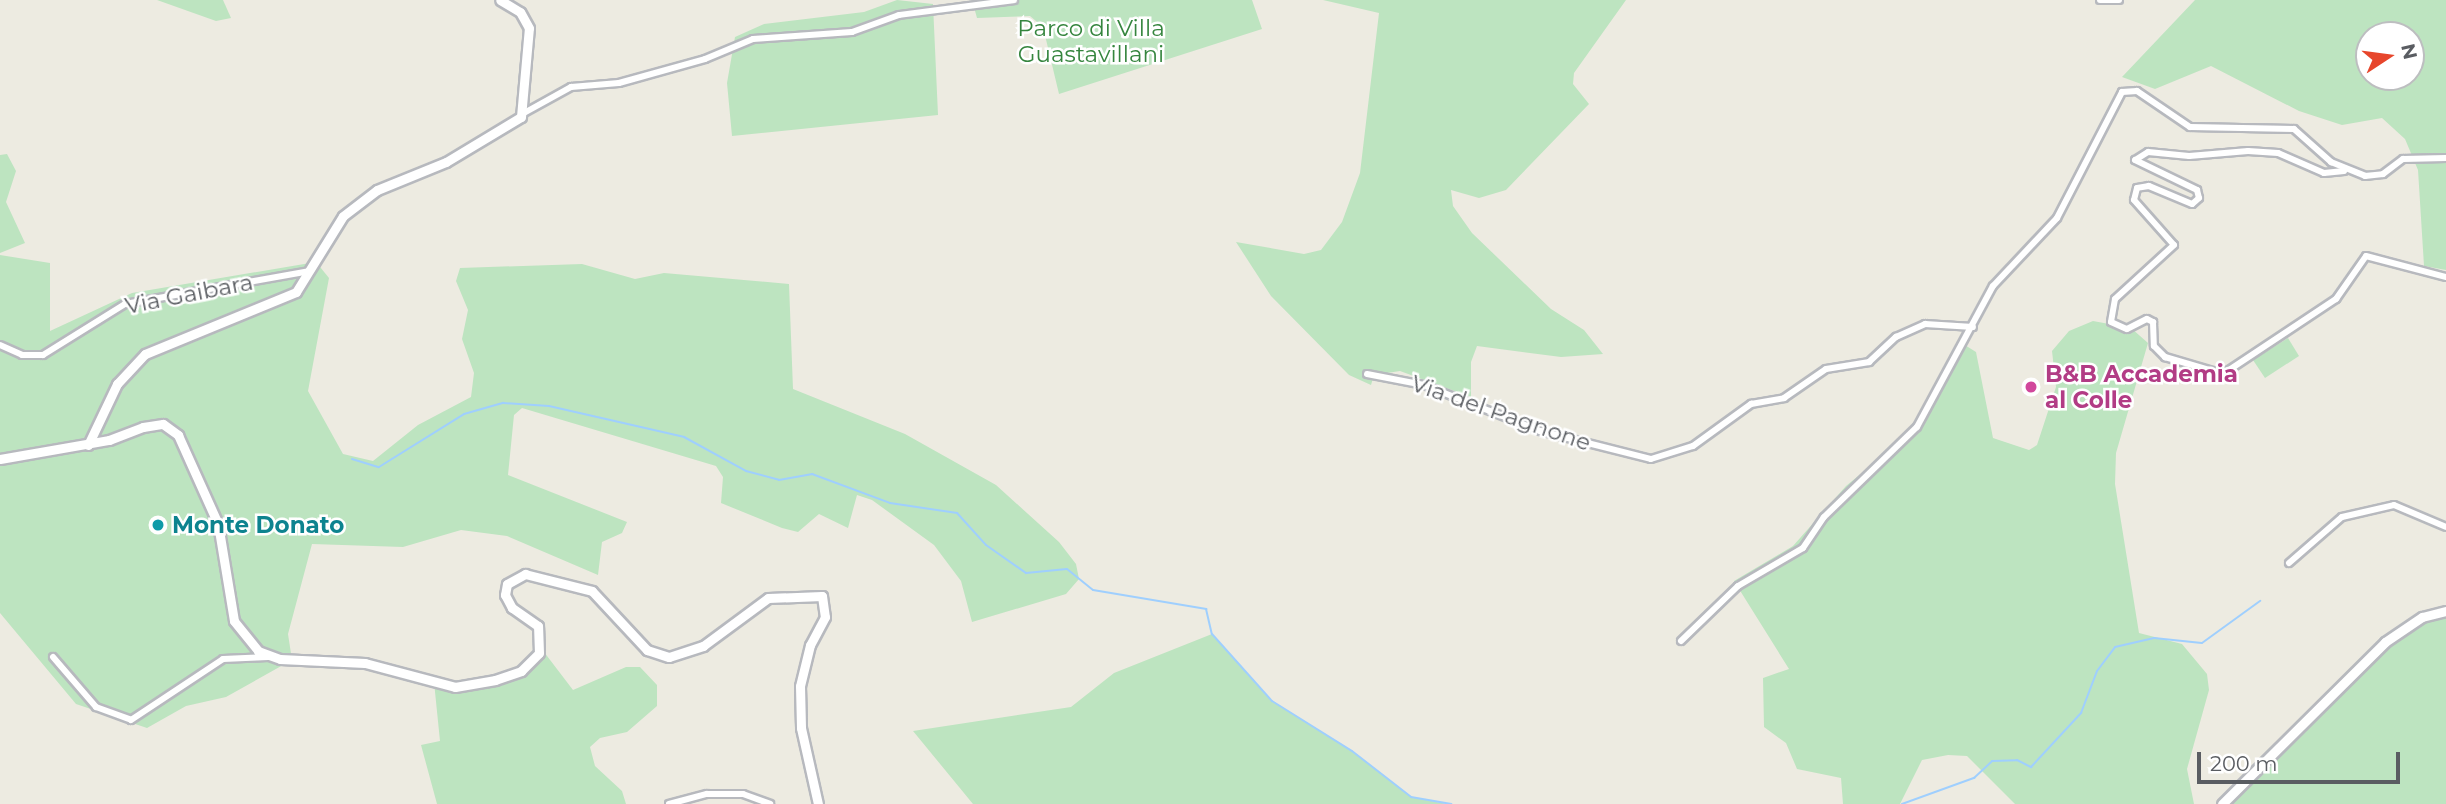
<!DOCTYPE html>
<html>
<head>
<meta charset="utf-8">
<style>
	body { margin:0 }
	#map { position:relative; width:2446px; height:804px; overflow:hidden; background:#edebe1; font-family:Montserrat,sans-serif }
	div>[style] { position:absolute }
	[style*='--x'] { left:calc(var(--x)*1px); top:calc(var(--y)*1px); width:calc(var(--w)*1px); rotate:calc(var(--a)*1deg) }
	.green>* { inset:0; background:#bde4c0 }
	.stream>* { height:2px; margin:-1px; padding:0 1px; transform-origin:1px; border-radius:1px; background:#9fcffe }
	.roads { filter:drop-shadow(2px 0 #b7b9be) drop-shadow(-2px 0 #b7b9be) drop-shadow(0 2px #b7b9be) drop-shadow(0 -2px #b7b9be) }
	.street>* { height:6px; margin:-3px; padding:0 3px; transform-origin:3px; border-radius:3px; background:#fff }
	.secondary>* { height:9px; margin:-4.5px; padding:0 4.5px; transform-origin:4.5px; border-radius:4.5px; background:#fff }
	.dots>* { width:19px; height:19px; translate:-50% -50%; box-sizing:border-box; border:4px solid #fff; border-radius:50% }
	span { translate:-50% -50%; white-space:nowrap; text-align:center; line-height:1.15; -webkit-text-stroke:5px #fff; paint-order:stroke }
	.park-label { font-size:23px; color:#35853e }
	.street-label { font-size:23px; color:#5a5d62 }
	.hotel-label { font-size:23px; color:#b23c85; font-weight:700 }
	.left { translate:0 -50%; text-align:left }
	.culture-label { font-size:23px; color:#0d838f; font-weight:700 }
	.north { position:absolute; left:2355px; top:21px; width:70px; height:70px; box-sizing:border-box; background:#fff; border:2px solid #bdbec0; border-radius:50%; rotate:77deg; font-size:19px; font-weight:700; line-height:28px; text-align:center; color:#5a5d62 }
	.north::after { content:''; display:block; margin:auto; width:24px; height:32px; background:#e7462c; clip-path:polygon(50% 0,100% 100%,50% 72%,0 100%) }
	.scale { position:absolute; left:2197px; top:752px; width:203px; height:32px; box-sizing:border-box; border:4px solid #5a5d62; border-top:0; padding-left:9px; font-size:21px; line-height:24px; white-space:nowrap; color:#5a5d62; -webkit-text-stroke:5px #fff; paint-order:stroke }
</style>
</head>
<body>
<div id="map">
	<div class="green">
		<i style="clip-path:polygon(157px 0,223px 0,231px 18px,216px 21px)"></i>
		<i style="clip-path:polygon(897px 0,933px 4px,938px 115px,732px 136px,727px 83px,735px 37px,764px 24px,864px 12px)"></i>
		<i style="clip-path:polygon(972px 0,1252px 0,1262px 29px,1059px 94px,1043px 27px,1030px 16px,977px 18px)"></i>
		<i style="clip-path:polygon(1323px 0,1626px 0,1574px 73px,1573px 84px,1589px 104px,1506px 190px,1479px 198px,1451px 190px,1453px 206px,1472px 233px,1551px 309px,1584px 330px,1603px 354px,1561px 357px,1477px 346px,1471px 362px,1471px 397px,1400px 371px,1374px 375px,1371px 385px,1349px 375px,1271px 296px,1236px 242px,1304px 254px,1321px 250px,1342px 222px,1360px 173px,1379px 13px)"></i>
		<i style="clip-path:polygon(evenodd,2195px 0,2446px 0,2446px 270px,2424px 266px,2418px 170px,2405px 139px,2382px 118px,2342px 125px,2299px 111px,2211px 66px,2155px 89px,2122px 77px,2195px 0,2369px 35px,2411px 35px,2411px 77px,2369px 77px,2369px 35px)"></i>
		<i style="clip-path:polygon(7px 154px,16px 171px,6px 202px,25px 243px,0 253px,0 155px)"></i>
		<i style="clip-path:polygon(0 255px,50px 263px,50px 331px,132px 293px,316px 262px,329px 278px,308px 391px,343px 454px,373px 461px,418px 425px,471px 397px,474px 373px,462px 339px,468px 310px,456px 281px,460px 268px,582px 264px,635px 279px,664px 273px,789px 284px,793px 389px,905px 434px,996px 485px,1059px 542px,1076px 564px,1079px 579px,1066px 594px,972px 622px,961px 581px,934px 545px,872px 500px,857px 495px,848px 528px,819px 514px,798px 532px,782px 528px,721px 503px,723px 477px,716px 466px,522px 408px,514px 415px,508px 475px,627px 522px,622px 533px,602px 542px,598px 575px,507px 536px,461px 530px,403px 547px,312px 544px,288px 634px,292px 660px,226px 697px,186px 706px,147px 728px,76px 704px,0 613px)"></i>
		<i style="clip-path:polygon(2093px 321px,2131px 328px,2148px 343px,2116px 453px,2115px 484px,2139px 633px,2182px 644px,2207px 674px,2209px 690px,2187px 769px,2194px 804px,2015px 804px,1967px 756px,1948px 755px,1922px 760px,1900px 804px,1843px 804px,1841px 778px,1797px 769px,1786px 743px,1764px 727px,1763px 678px,1789px 669px,1734px 581px,1793px 546px,1846px 486px,1902px 440px,1940px 394px,1960px 342px,1976px 352px,1993px 438px,2029px 450px,2037px 445px,2056px 387px,2052px 351px,2069px 331px)"></i>
		<i style="clip-path:polygon(2288px 338px,2299px 356px,2265px 378px,2253px 360px)"></i>
		<i style="clip-path:polygon(2446px 613px,2446px 804px,2225px 804px,2373px 662px,2415px 627px)"></i>
		<i style="clip-path:polygon(1212px 634px,1272px 701px,1352px 751px,1411px 797px,1447px 804px,973px 804px,913px 731px,1071px 707px,1114px 673px)"></i>
		<i style="clip-path:polygon(544px 652px,573px 690px,626px 667px,640px 667px,657px 685px,657px 706px,627px 732px,600px 738px,590px 747px,595px 766px,622px 791px,626px 804px,437px 804px,421px 745px,440px 741px,434px 682px,466px 686px,530px 665px)"></i>
	</div>
	<div class="stream">
		<i style="--x:352;--y:459;--w:28;--a:17"></i>
		<i style="--x:379;--y:467;--w:100;--a:-31.9"></i>
		<i style="--x:464;--y:414;--w:41;--a:-15.8"></i>
		<i style="--x:503;--y:403;--w:46;--a:3.7"></i>
		<i style="--x:549;--y:406;--w:139;--a:12.9"></i>
		<i style="--x:684;--y:437;--w:71;--a:28.7"></i>
		<i style="--x:746;--y:471;--w:34;--a:15"></i>
		<i style="--x:779;--y:480;--w:34;--a:-10"></i>
		<i style="--x:812;--y:474;--w:83;--a:20.4"></i>
		<i style="--x:890;--y:503;--w:68;--a:8.5"></i>
		<i style="--x:957;--y:513;--w:43;--a:47.8"></i>
		<i style="--x:986;--y:545;--w:49;--a:35"></i>
		<i style="--x:1026;--y:573;--w:41;--a:-5.6"></i>
		<i style="--x:1067;--y:569;--w:33;--a:39"></i>
		<i style="--x:1093;--y:590;--w:115;--a:9.5"></i>
		<i style="--x:1206;--y:609;--w:26;--a:77"></i>
		<i style="--x:1212;--y:634;--w:90;--a:48.2"></i>
		<i style="--x:1272;--y:701;--w:94;--a:32"></i>
		<i style="--x:1352;--y:751;--w:75;--a:37.9"></i>
		<i style="--x:1411;--y:797;--w:41;--a:9.9"></i>
		<i style="--x:1902;--y:804;--w:77;--a:-19.9"></i>
		<i style="--x:1974;--y:778;--w:25;--a:-43"></i>
		<i style="--x:1992;--y:761;--w:25;--a:-2"></i>
		<i style="--x:2017;--y:760;--w:16;--a:27"></i>
		<i style="--x:2031;--y:767;--w:74;--a:-47.2"></i>
		<i style="--x:2081;--y:713;--w:45;--a:-69.1"></i>
		<i style="--x:2097;--y:671;--w:30;--a:-53"></i>
		<i style="--x:2115;--y:647;--w:40;--a:-13"></i>
		<i style="--x:2154;--y:638;--w:48;--a:5.9"></i>
		<i style="--x:2202;--y:643;--w:72;--a:-35.9"></i>
	</div>
	<div class="roads">
		<div class="street">
			<i style="--x:2100;--y:0;--w:19;--a:0"></i>
			<i style="--x:524;--y:113;--w:54;--a:-29"></i>
			<i style="--x:571;--y:87;--w:48;--a:-4.8"></i>
			<i style="--x:619;--y:83;--w:89;--a:-15.6"></i>
			<i style="--x:705;--y:59;--w:52;--a:-22.6"></i>
			<i style="--x:753;--y:39;--w:99;--a:-4"></i>
			<i style="--x:852;--y:32;--w:50;--a:-19.9"></i>
			<i style="--x:899;--y:15;--w:116;--a:-7.4"></i>
			<i style="--x:2344;--y:171;--w:20;--a:174"></i>
			<i style="--x:2324;--y:173;--w:50;--a:-156.5"></i>
			<i style="--x:2278;--y:153;--w:30;--a:-176"></i>
			<i style="--x:2248;--y:151;--w:59;--a:175.2"></i>
			<i style="--x:2189;--y:156;--w:41;--a:-174.4"></i>
			<i style="--x:2148;--y:152;--w:15;--a:148"></i>
			<i style="--x:2135;--y:160;--w:69;--a:25.8"></i>
			<i style="--x:2197;--y:190;--w:8;--a:76"></i>
			<i style="--x:2199;--y:198;--w:9;--a:139"></i>
			<i style="--x:2192;--y:204;--w:47;--a:-157.3"></i>
			<i style="--x:2149;--y:186;--w:12;--a:171"></i>
			<i style="--x:2137;--y:188;--w:12;--a:104"></i>
			<i style="--x:2134;--y:200;--w:60;--a:48.4"></i>
			<i style="--x:2174;--y:245;--w:80;--a:137.5"></i>
			<i style="--x:2115;--y:299;--w:23;--a:100"></i>
			<i style="--x:2111;--y:322;--w:17;--a:24"></i>
			<i style="--x:2127;--y:329;--w:22;--a:-27"></i>
			<i style="--x:2147;--y:319;--w:7;--a:27"></i>
			<i style="--x:2153;--y:322;--w:24;--a:88"></i>
			<i style="--x:2154;--y:346;--w:16;--a:45"></i>
			<i style="--x:2165;--y:357;--w:60;--a:16.3"></i>
			<i style="--x:2223;--y:374;--w:136;--a:-33.6"></i>
			<i style="--x:2336;--y:299;--w:52;--a:-55.1"></i>
			<i style="--x:2366;--y:256;--w:83;--a:14.7"></i>
			<i style="--x:0;--y:345;--w:24;--a:24"></i>
			<i style="--x:22;--y:355;--w:21;--a:0"></i>
			<i style="--x:43;--y:355;--w:97;--a:-31.9"></i>
			<i style="--x:125;--y:304;--w:188;--a:-10.1"></i>
			<i style="--x:1367;--y:374;--w:58;--a:10.9"></i>
			<i style="--x:1424;--y:385;--w:125;--a:21.6"></i>
			<i style="--x:1540;--y:431;--w:114;--a:14.2"></i>
			<i style="--x:1651;--y:459;--w:44;--a:-17.2"></i>
			<i style="--x:1693;--y:446;--w:72;--a:-35.9"></i>
			<i style="--x:1751;--y:404;--w:34;--a:-10"></i>
			<i style="--x:1784;--y:398;--w:51;--a:-34.6"></i>
			<i style="--x:1826;--y:369;--w:44;--a:-9.2"></i>
			<i style="--x:1869;--y:362;--w:37;--a:-43"></i>
			<i style="--x:1896;--y:337;--w:32;--a:-24"></i>
			<i style="--x:1925;--y:324;--w:48;--a:3.6"></i>
			<i style="--x:2289;--y:563;--w:70;--a:-41"></i>
			<i style="--x:2342;--y:517;--w:53;--a:-13"></i>
			<i style="--x:2394;--y:505;--w:56;--a:22.9"></i>
			<i style="--x:1681;--y:641;--w:79;--a:-44"></i>
			<i style="--x:1738;--y:586;--w:75;--a:-30.3"></i>
			<i style="--x:1803;--y:548;--w:37;--a:-56"></i>
			<i style="--x:1824;--y:517;--w:129;--a:-44.1"></i>
			<i style="--x:1917;--y:427;--w:160;--a:-61.7"></i>
			<i style="--x:1993;--y:286;--w:93;--a:-46.7"></i>
			<i style="--x:2057;--y:218;--w:142;--a:-62.7"></i>
			<i style="--x:2122;--y:92;--w:15;--a:-4"></i>
			<i style="--x:2137;--y:91;--w:64;--a:34.2"></i>
			<i style="--x:2190;--y:127;--w:104;--a:1.1"></i>
			<i style="--x:2294;--y:129;--w:50;--a:41.7"></i>
			<i style="--x:2331;--y:162;--w:37;--a:22"></i>
			<i style="--x:2365;--y:176;--w:18;--a:-6"></i>
			<i style="--x:2383;--y:174;--w:25;--a:-37"></i>
			<i style="--x:2403;--y:159;--w:43;--a:-1.3"></i>
			<i style="--x:53;--y:657;--w:66;--a:49.3"></i>
			<i style="--x:96;--y:707;--w:37;--a:20"></i>
			<i style="--x:131;--y:720;--w:110;--a:-33.5"></i>
			<i style="--x:223;--y:659;--w:45;--a:-2.5"></i>
			<i style="--x:669;--y:804;--w:39;--a:-15"></i>
			<i style="--x:707;--y:794;--w:36;--a:0"></i>
			<i style="--x:743;--y:794;--w:29;--a:20"></i>
		</div>
		<div class="secondary">
			<i style="--x:88;--y:445;--w:68;--a:-64.6"></i>
			<i style="--x:117;--y:384;--w:41;--a:-47"></i>
			<i style="--x:145;--y:354;--w:163;--a:-22.3"></i>
			<i style="--x:296;--y:292;--w:89;--a:-58.3"></i>
			<i style="--x:343;--y:216;--w:43;--a:-37.4"></i>
			<i style="--x:377;--y:190;--w:74;--a:-22.1"></i>
			<i style="--x:446;--y:162;--w:87;--a:-31"></i>
			<i style="--x:521;--y:117;--w:89;--a:-84.9"></i>
			<i style="--x:529;--y:28;--w:18;--a:-119"></i>
			<i style="--x:520;--y:12;--w:23;--a:-149"></i>
			<i style="--x:0;--y:459;--w:111;--a:-9.9"></i>
			<i style="--x:109;--y:440;--w:36;--a:-21"></i>
			<i style="--x:143;--y:427;--w:20;--a:-9"></i>
			<i style="--x:163;--y:424;--w:19;--a:36"></i>
			<i style="--x:178;--y:435;--w:98;--a:65.8"></i>
			<i style="--x:218;--y:524;--w:98;--a:80.6"></i>
			<i style="--x:234;--y:621;--w:38;--a:51"></i>
			<i style="--x:258;--y:651;--w:23;--a:20"></i>
			<i style="--x:280;--y:659;--w:85;--a:2.7"></i>
			<i style="--x:365;--y:663;--w:93;--a:14.9"></i>
			<i style="--x:455;--y:687;--w:41;--a:-9.9"></i>
			<i style="--x:495;--y:680;--w:28;--a:-19"></i>
			<i style="--x:521;--y:671;--w:25;--a:-45"></i>
			<i style="--x:539;--y:653;--w:27;--a:-92"></i>
			<i style="--x:538;--y:626;--w:32;--a:-145"></i>
			<i style="--x:512;--y:608;--w:15;--a:-118"></i>
			<i style="--x:505;--y:595;--w:11;--a:-80"></i>
			<i style="--x:507;--y:584;--w:21;--a:-29"></i>
			<i style="--x:525;--y:574;--w:69;--a:14.2"></i>
			<i style="--x:592;--y:591;--w:81;--a:47"></i>
			<i style="--x:647;--y:650;--w:23;--a:18"></i>
			<i style="--x:669;--y:657;--w:36;--a:-18"></i>
			<i style="--x:703;--y:646;--w:81;--a:-36.4"></i>
			<i style="--x:768;--y:598;--w:54;--a:-2.1"></i>
			<i style="--x:822;--y:596;--w:21;--a:82"></i>
			<i style="--x:825;--y:617;--w:32;--a:118"></i>
			<i style="--x:810;--y:645;--w:42;--a:103.7"></i>
			<i style="--x:800;--y:686;--w:42;--a:88.6"></i>
			<i style="--x:801;--y:728;--w:78;--a:77.4"></i>
			<i style="--x:2222;--y:804;--w:230;--a:-44.8"></i>
			<i style="--x:2385;--y:642;--w:45;--a:-34"></i>
			<i style="--x:2422;--y:617;--w:25;--a:-14"></i>
		</div>
	</div>
	<div class="dots">
		<i style="left:2031px;top:387px;background:#d1479c"></i>
		<i style="left:158px;top:525px;background:#0f9aa8"></i>
	</div>
	<div class="park-label">
		<span style="left:1091px;top:41px">Parco di Villa<br>Guastavillani</span>
	</div>
	<div class="street-label">
		<span style="left:189px;top:294px;rotate:-11deg">Via Gaibara</span>
		<span style="left:1501px;top:413px;rotate:19deg">Via del Pagnone</span>
	</div>
	<div class="hotel-label">
		<span class="left" style="left:2045px;top:387px">B&amp;B Accademia<br>al Colle</span>
	</div>
	<div class="culture-label">
		<span class="left" style="left:172px;top:525px">Monte Donato</span>
	</div>
	<div class="north">N</div>
	<div class="scale">200 m</div>
</div>
</body>
</html>
